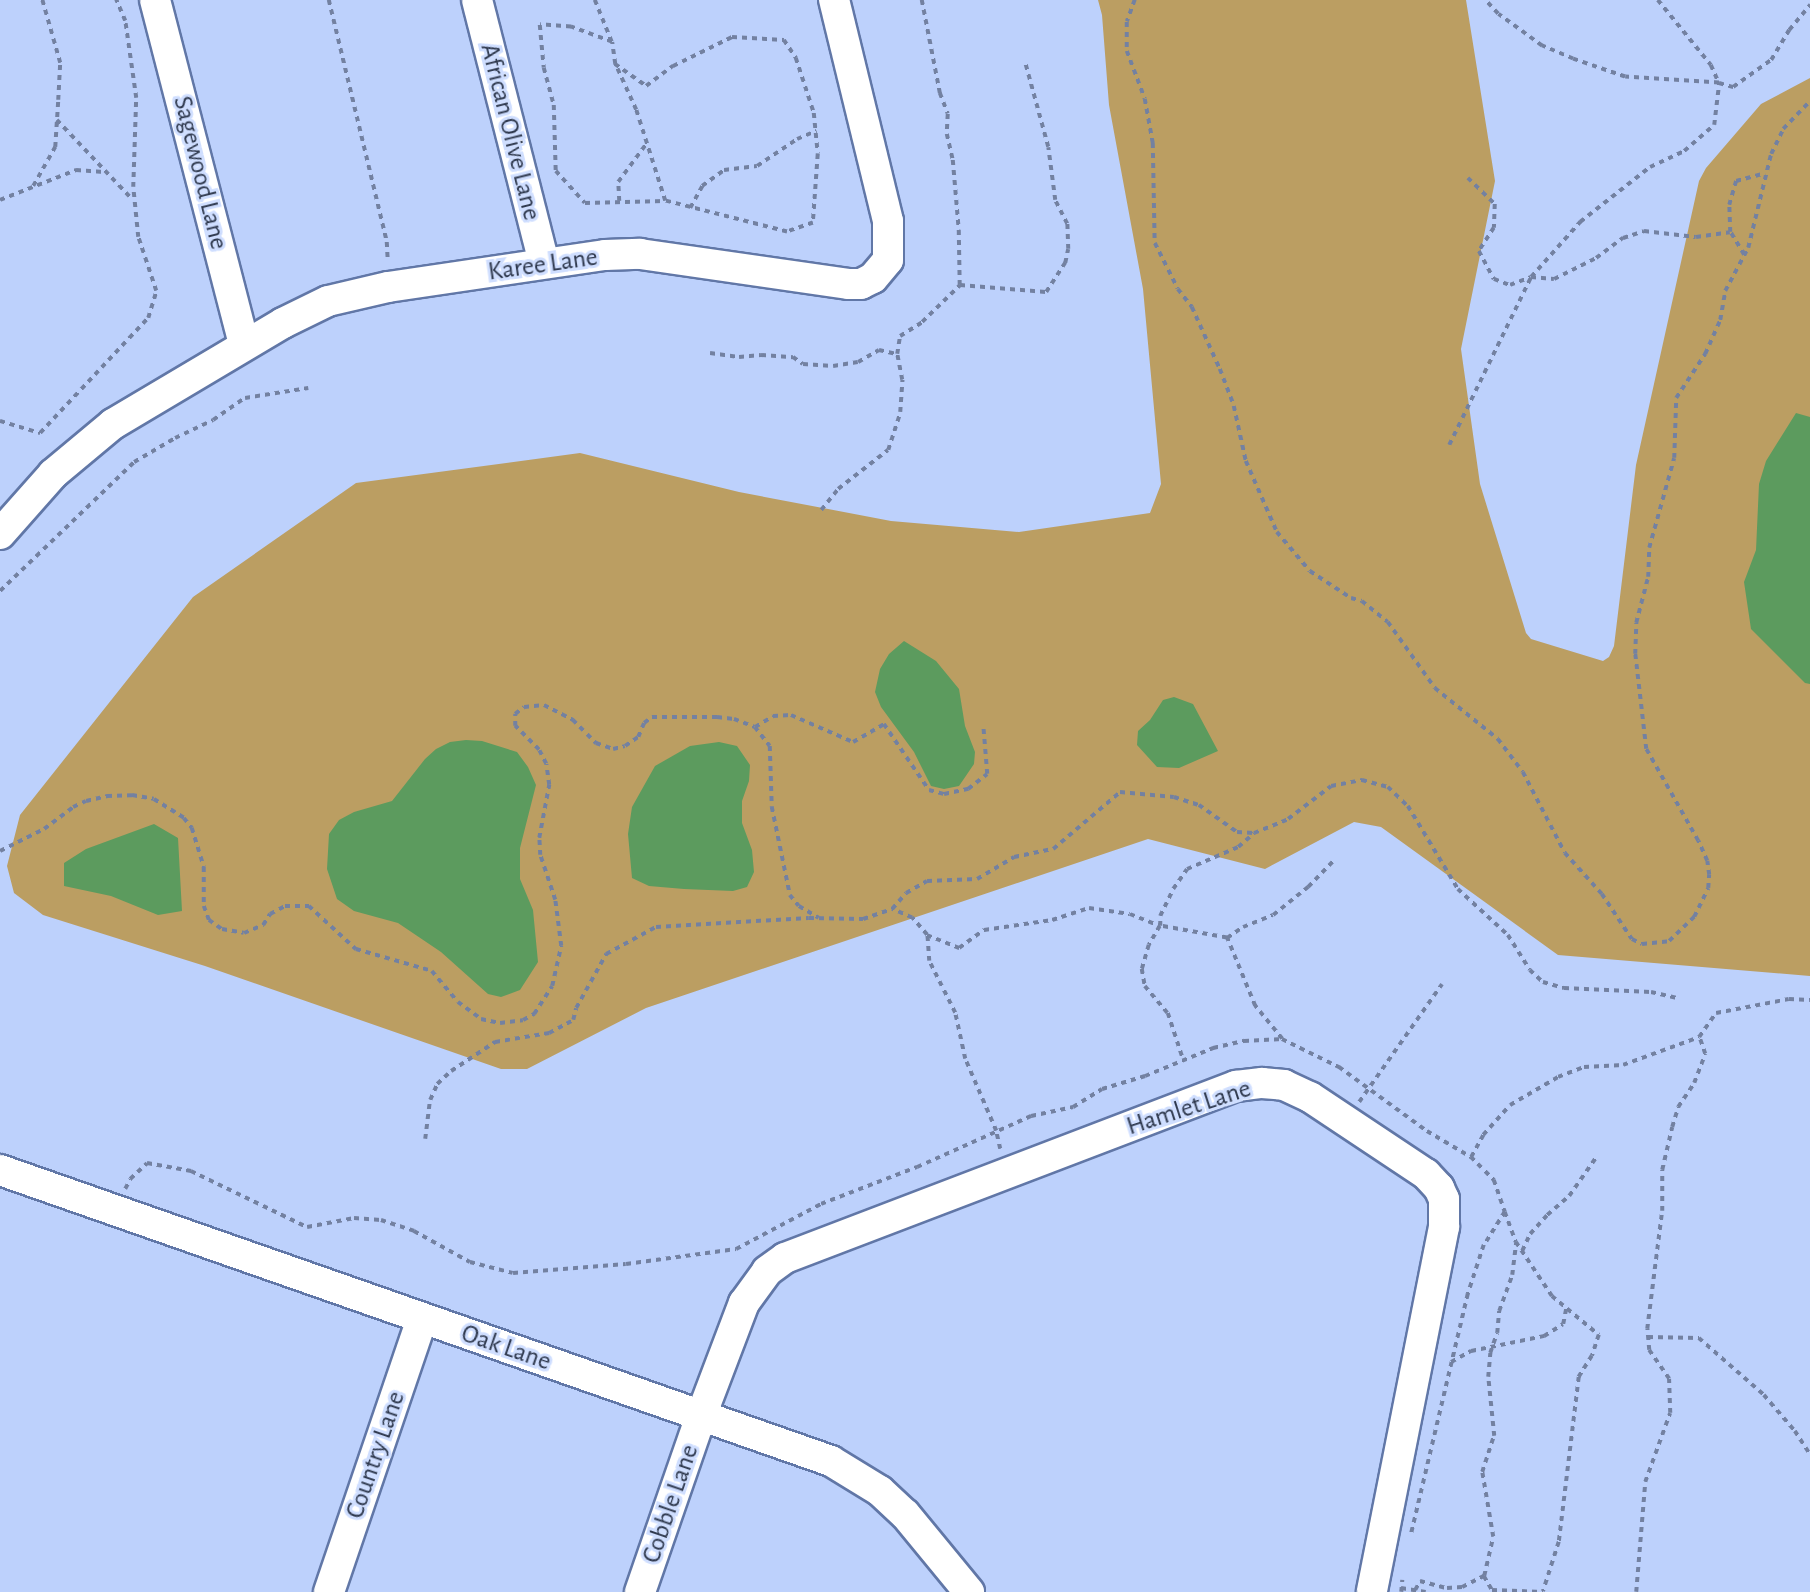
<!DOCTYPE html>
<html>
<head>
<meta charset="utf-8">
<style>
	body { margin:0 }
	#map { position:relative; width:1810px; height:1592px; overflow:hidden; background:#bdd1fc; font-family:"Alegreya Sans",sans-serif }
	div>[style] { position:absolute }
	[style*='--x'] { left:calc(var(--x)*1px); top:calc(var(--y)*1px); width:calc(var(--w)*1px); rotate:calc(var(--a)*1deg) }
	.green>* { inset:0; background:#bb9e62 }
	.water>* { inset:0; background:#5c9b5e }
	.path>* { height:3.5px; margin-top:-1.75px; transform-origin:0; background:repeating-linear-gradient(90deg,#7381a1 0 5px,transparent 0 10px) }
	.roads { filter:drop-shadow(2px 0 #6177a7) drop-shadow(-2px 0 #6177a7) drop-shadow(0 2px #6177a7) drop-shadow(0 -2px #6177a7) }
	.minor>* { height:30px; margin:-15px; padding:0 15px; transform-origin:15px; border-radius:15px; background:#fff }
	span { translate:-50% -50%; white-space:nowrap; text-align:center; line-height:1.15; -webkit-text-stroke:6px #cfdeff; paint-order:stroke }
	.street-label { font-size:26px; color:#2d374c }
</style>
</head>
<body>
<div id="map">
	<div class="green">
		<i style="clip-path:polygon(1098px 0,1466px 0,1495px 181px,1461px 349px,1480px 484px,1526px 633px,1531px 639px,1603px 661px,1609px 657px,1614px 646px,1636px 465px,1699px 181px,1706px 168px,1761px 104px,1810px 78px,1810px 976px,1558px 955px,1381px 827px,1354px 822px,1265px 869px,1148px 839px,646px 1008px,527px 1069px,501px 1069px,205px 966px,43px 915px,14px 893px,7px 866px,20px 815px,193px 597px,356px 483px,580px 453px,739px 492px,891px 521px,1019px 532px,1150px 513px,1161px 484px,1143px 289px,1109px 105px,1102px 15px)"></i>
	</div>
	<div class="water">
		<i style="clip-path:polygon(1796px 413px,1810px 417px,1810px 684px,1805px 683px,1751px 629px,1744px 582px,1756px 550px,1759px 484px,1766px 461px)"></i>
		<i style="clip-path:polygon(904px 641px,936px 661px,959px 689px,965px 726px,975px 752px,974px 764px,959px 786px,944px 789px,931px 786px,914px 752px,881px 707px,875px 692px,880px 669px,889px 654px)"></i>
		<i style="clip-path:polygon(1174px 697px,1193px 704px,1218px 751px,1179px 768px,1157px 767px,1137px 745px,1138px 731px,1150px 720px,1163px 700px)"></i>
		<i style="clip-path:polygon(466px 740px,482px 741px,517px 752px,528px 767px,536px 785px,520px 848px,520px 879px,533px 910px,538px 962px,520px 990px,501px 997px,488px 994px,441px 952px,398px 923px,354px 911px,337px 899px,327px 869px,329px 834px,339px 820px,354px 812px,392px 801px,425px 759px,436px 749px,450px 742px)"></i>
		<i style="clip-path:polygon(719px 742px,737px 746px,750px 765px,749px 781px,742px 801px,742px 823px,752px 850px,754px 872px,747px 887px,733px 891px,684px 889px,649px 886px,632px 878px,628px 834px,632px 807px,655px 766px,690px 746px)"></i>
		<i style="clip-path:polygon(154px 824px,178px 838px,182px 911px,158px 915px,111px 896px,64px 886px,64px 863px,86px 849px)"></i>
	</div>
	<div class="path">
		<i style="--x:329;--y:0;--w:249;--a:76.5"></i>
		<i style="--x:387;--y:242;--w:19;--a:87"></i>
		<i style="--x:595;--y:0;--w:45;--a:68"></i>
		<i style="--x:922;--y:0;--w:95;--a:79"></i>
		<i style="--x:940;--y:93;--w:22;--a:69"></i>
		<i style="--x:948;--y:114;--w:20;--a:93"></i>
		<i style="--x:947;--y:134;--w:27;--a:77"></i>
		<i style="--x:953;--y:160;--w:70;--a:85.1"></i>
		<i style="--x:959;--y:230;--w:55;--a:89"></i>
		<i style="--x:960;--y:285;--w:86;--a:4.7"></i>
		<i style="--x:1046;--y:292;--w:35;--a:-57"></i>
		<i style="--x:1065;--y:263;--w:14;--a:-78"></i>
		<i style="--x:1068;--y:249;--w:25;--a:-92"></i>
		<i style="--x:1067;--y:224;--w:27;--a:-117"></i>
		<i style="--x:1055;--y:200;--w:53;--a:-97.5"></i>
		<i style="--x:1048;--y:147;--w:87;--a:-105.3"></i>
		<i style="--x:1135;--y:0;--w:23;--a:110"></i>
		<i style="--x:1127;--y:22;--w:29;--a:90"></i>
		<i style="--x:1127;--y:51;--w:51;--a:69.4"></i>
		<i style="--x:1145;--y:99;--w:45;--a:79.7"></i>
		<i style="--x:1153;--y:143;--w:100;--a:88.9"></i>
		<i style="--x:1155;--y:243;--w:51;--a:63.4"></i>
		<i style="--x:1178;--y:289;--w:23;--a:52"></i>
		<i style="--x:1192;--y:307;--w:68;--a:65.7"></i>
		<i style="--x:1220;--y:369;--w:40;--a:69"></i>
		<i style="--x:1234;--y:406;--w:56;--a:77.7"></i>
		<i style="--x:1246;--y:461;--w:77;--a:66.4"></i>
		<i style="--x:1277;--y:532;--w:51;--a:49.8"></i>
		<i style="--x:1310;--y:571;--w:49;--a:33.4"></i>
		<i style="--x:1351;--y:598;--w:11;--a:15"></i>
		<i style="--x:1362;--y:601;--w:33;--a:39"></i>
		<i style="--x:1388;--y:622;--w:81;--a:54.5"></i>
		<i style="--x:1435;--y:688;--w:81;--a:39"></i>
		<i style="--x:1498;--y:739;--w:41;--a:52.9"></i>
		<i style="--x:1523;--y:772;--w:91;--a:62.6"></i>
		<i style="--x:1565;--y:853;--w:55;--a:47.9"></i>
		<i style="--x:1602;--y:894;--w:54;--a:56.3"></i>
		<i style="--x:1632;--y:939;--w:11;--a:27"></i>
		<i style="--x:1642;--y:944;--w:27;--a:-6"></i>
		<i style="--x:1669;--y:941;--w:35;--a:-44"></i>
		<i style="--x:1694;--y:917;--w:32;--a:-64"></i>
		<i style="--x:1708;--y:888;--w:13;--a:-86"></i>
		<i style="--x:1709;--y:875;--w:14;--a:-98"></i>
		<i style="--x:1707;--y:861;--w:22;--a:-114"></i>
		<i style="--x:1698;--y:841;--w:106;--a:-119.5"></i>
		<i style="--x:1646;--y:749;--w:96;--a:-96.6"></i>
		<i style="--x:1635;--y:654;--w:31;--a:-88"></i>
		<i style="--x:1636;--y:623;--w:48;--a:-75.4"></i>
		<i style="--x:1648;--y:577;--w:29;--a:-88"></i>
		<i style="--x:1649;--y:548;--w:93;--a:-74.5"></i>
		<i style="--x:1674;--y:458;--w:60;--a:-88.1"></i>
		<i style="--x:1676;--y:398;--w:53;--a:-56.6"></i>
		<i style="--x:1705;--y:354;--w:37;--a:-66"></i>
		<i style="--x:1720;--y:320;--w:29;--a:-80"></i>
		<i style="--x:1725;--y:291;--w:49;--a:-61.9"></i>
		<i style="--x:1748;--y:248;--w:97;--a:-76.3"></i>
		<i style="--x:1771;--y:154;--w:28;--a:-64"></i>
		<i style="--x:1783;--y:129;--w:39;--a:-46"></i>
		<i style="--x:1658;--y:0;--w:84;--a:50.8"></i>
		<i style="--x:1711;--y:65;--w:20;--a:66"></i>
		<i style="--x:1719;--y:83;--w:15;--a:16"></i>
		<i style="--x:1733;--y:87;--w:47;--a:-35.4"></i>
		<i style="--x:1771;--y:60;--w:35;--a:-59"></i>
		<i style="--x:1789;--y:30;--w:33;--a:-50"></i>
		<i style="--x:615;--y:64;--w:38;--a:35"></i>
		<i style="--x:646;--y:86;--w:34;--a:-37"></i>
		<i style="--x:673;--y:66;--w:66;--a:-26.2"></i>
		<i style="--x:732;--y:37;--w:52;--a:3.3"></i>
		<i style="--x:784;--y:40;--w:22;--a:56"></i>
		<i style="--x:796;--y:58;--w:58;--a:71.9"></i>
		<i style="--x:814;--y:113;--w:41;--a:84.4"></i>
		<i style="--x:818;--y:154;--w:69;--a:94.1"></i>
		<i style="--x:813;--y:223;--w:28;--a:161"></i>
		<i style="--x:787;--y:232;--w:126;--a:-165.7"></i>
		<i style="--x:665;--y:201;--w:96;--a:-107.7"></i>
		<i style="--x:636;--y:110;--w:51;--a:-114.5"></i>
		<i style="--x:615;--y:64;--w:22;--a:-98"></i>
		<i style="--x:612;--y:42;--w:44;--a:-159.9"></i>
		<i style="--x:571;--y:27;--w:31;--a:-176"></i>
		<i style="--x:540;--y:25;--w:43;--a:84.7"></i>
		<i style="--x:544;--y:68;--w:38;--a:75"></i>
		<i style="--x:554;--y:105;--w:66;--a:88.3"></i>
		<i style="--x:556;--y:171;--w:43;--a:47.8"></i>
		<i style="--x:585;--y:203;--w:80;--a:-1.4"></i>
		<i style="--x:57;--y:120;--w:110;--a:46.5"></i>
		<i style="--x:1468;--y:178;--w:37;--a:44"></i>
		<i style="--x:1495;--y:204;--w:24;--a:92"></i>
		<i style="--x:1494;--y:228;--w:27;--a:123"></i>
		<i style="--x:1479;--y:251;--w:32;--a:62"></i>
		<i style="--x:1494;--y:279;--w:17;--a:21"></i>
		<i style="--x:1510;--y:285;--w:22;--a:-21"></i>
		<i style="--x:1531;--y:277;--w:23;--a:5"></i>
		<i style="--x:1554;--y:279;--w:47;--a:-26.6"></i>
		<i style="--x:1596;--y:258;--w:34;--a:-37"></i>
		<i style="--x:1623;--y:238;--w:22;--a:-18"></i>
		<i style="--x:1644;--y:231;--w:52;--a:6.6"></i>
		<i style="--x:1696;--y:237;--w:34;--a:-8"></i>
		<i style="--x:33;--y:186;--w:45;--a:-60.6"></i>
		<i style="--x:55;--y:147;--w:47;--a:-86.3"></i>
		<i style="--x:58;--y:100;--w:37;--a:-87"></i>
		<i style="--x:60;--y:63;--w:66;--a:-105.9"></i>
		<i style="--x:0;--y:200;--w:82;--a:-21.5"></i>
		<i style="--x:76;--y:170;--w:28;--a:4"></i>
		<i style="--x:619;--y:201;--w:19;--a:-93"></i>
		<i style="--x:618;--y:182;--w:47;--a:-53.6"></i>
		<i style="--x:690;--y:208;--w:25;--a:-61"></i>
		<i style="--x:702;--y:186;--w:27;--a:-36"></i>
		<i style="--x:724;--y:170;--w:33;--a:-7"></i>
		<i style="--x:757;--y:166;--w:48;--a:-34"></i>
		<i style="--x:797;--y:139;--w:21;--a:-23"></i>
		<i style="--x:1744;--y:255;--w:27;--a:-121"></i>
		<i style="--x:1730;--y:232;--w:27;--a:-92"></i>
		<i style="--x:1729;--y:205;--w:25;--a:-74"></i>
		<i style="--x:1736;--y:181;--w:30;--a:-15"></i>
		<i style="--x:710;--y:353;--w:29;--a:8"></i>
		<i style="--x:739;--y:357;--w:22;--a:-5"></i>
		<i style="--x:761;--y:355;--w:32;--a:4"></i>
		<i style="--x:793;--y:357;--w:12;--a:35"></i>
		<i style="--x:803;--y:364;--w:30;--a:4"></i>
		<i style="--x:833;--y:366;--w:25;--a:-9"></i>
		<i style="--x:858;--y:362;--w:24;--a:-30"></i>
		<i style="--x:879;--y:350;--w:18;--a:13"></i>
		<i style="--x:0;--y:421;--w:42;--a:16.7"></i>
		<i style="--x:40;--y:433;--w:158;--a:-46.8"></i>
		<i style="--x:148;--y:318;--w:28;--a:-73"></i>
		<i style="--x:156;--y:291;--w:57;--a:-108.4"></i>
		<i style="--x:138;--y:237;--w:50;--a:-95.7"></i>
		<i style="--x:133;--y:187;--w:89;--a:-88.1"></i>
		<i style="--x:136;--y:98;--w:78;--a:-98.1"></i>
		<i style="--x:125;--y:21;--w:23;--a:-113"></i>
		<i style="--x:1449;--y:445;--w:187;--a:-64"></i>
		<i style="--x:1531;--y:277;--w:74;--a:-48.3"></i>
		<i style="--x:1580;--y:222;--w:89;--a:-38.2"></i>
		<i style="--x:1650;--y:167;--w:38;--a:-25"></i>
		<i style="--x:1684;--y:151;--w:40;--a:-41"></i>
		<i style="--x:1714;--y:125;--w:42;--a:-83.2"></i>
		<i style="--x:1719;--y:83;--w:94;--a:-176.3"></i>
		<i style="--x:1625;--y:77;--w:55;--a:-160.9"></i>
		<i style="--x:1573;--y:59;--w:34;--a:-157"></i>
		<i style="--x:1542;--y:46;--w:54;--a:-144"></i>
		<i style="--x:1498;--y:14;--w:19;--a:-133"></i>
		<i style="--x:821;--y:510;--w:27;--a:-51"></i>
		<i style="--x:838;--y:489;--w:63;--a:-38"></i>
		<i style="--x:888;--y:450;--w:40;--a:-72"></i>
		<i style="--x:900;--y:412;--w:32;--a:-86"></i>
		<i style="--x:902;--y:380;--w:26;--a:-101"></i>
		<i style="--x:897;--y:354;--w:18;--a:-81"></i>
		<i style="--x:900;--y:336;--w:26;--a:-32"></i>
		<i style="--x:922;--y:322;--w:53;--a:-44.2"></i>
		<i style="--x:0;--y:591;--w:186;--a:-43.9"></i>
		<i style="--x:134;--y:462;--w:48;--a:-30.3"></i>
		<i style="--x:175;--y:438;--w:42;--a:-25.3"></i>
		<i style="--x:213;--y:420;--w:39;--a:-35"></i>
		<i style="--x:245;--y:398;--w:64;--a:-9"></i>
		<i style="--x:755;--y:727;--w:21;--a:-31"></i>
		<i style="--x:773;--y:716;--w:18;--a:-3"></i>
		<i style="--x:791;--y:715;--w:68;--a:23.5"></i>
		<i style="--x:853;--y:742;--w:36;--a:-30"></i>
		<i style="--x:884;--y:724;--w:80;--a:55.7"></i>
		<i style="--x:929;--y:790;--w:16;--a:15"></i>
		<i style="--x:944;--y:794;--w:25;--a:-12"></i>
		<i style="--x:968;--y:789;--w:24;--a:-38"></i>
		<i style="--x:987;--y:774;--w:49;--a:-94.7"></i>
		<i style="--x:0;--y:851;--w:49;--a:-26.6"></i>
		<i style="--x:44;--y:829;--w:36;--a:-37"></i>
		<i style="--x:73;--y:807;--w:14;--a:-25"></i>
		<i style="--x:86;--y:801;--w:22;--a:-13"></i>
		<i style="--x:107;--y:796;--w:25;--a:-2"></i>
		<i style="--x:132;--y:795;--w:22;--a:10"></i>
		<i style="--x:154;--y:799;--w:36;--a:32"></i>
		<i style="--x:184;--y:818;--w:13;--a:51"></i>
		<i style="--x:192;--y:828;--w:41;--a:72.9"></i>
		<i style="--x:204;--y:867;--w:39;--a:90"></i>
		<i style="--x:204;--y:906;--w:15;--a:70"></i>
		<i style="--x:209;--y:920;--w:16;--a:35"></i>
		<i style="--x:222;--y:929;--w:22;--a:10"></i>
		<i style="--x:244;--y:933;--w:21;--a:-23"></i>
		<i style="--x:263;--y:925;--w:13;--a:-58"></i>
		<i style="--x:270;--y:914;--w:17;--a:-28"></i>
		<i style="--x:285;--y:906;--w:24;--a:0"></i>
		<i style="--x:309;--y:906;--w:64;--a:42.5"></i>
		<i style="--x:356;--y:949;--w:79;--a:16.1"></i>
		<i style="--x:432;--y:971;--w:40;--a:50"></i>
		<i style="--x:458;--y:1002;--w:29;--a:36"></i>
		<i style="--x:481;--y:1019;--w:19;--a:12"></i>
		<i style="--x:500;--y:1023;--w:23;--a:-7"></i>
		<i style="--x:523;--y:1020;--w:13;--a:-29"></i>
		<i style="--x:534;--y:1014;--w:33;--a:-57"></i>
		<i style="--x:552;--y:986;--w:41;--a:-77.3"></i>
		<i style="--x:561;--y:946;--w:46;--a:-97.4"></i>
		<i style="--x:555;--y:900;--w:47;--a:-108.4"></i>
		<i style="--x:540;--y:855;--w:17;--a:-93"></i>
		<i style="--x:539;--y:838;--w:54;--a:-79.3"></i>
		<i style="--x:549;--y:785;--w:21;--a:-98"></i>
		<i style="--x:546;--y:764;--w:16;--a:-117"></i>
		<i style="--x:539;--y:750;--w:34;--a:-135"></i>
		<i style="--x:515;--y:726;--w:12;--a:-90"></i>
		<i style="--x:515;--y:714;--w:11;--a:-38"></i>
		<i style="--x:524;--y:707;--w:20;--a:-6"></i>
		<i style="--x:544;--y:705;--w:33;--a:27"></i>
		<i style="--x:573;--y:720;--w:33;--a:45"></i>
		<i style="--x:596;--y:743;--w:18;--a:19"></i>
		<i style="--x:613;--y:749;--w:12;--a:-14"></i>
		<i style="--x:625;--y:746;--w:16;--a:-35"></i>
		<i style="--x:638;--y:737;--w:15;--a:-67"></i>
		<i style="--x:644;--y:723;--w:10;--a:-37"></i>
		<i style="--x:652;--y:717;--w:65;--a:0"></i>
		<i style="--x:717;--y:717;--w:17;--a:7"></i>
		<i style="--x:734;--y:719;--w:22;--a:21"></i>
		<i style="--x:755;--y:727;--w:24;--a:52"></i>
		<i style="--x:770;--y:746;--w:61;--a:88.1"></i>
		<i style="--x:772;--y:807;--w:90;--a:78.4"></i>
		<i style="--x:790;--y:895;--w:14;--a:51"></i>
		<i style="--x:799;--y:906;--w:23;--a:31"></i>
		<i style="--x:927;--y:935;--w:35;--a:22"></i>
		<i style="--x:959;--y:948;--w:31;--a:-36"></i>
		<i style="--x:984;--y:930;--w:69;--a:-8.4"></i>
		<i style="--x:1052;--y:920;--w:39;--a:-18"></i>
		<i style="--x:1089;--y:908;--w:41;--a:8.3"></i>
		<i style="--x:1130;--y:914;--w:32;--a:22"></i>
		<i style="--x:1160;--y:926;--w:22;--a:120"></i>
		<i style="--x:1149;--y:945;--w:25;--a:106"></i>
		<i style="--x:1142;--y:969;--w:17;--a:80"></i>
		<i style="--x:1145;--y:986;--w:35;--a:50"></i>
		<i style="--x:1168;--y:1013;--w:48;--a:71.9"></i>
		<i style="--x:1227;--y:938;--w:68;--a:-169.8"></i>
		<i style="--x:1160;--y:926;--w:10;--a:-90"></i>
		<i style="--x:1160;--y:916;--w:30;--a:-64"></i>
		<i style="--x:1173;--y:889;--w:24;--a:-55"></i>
		<i style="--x:1187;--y:869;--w:56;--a:-23.3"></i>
		<i style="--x:1238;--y:847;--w:21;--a:-41"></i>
		<i style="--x:1282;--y:1039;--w:43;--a:-129.3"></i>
		<i style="--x:1255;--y:1006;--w:74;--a:-112.4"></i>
		<i style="--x:1227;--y:938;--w:19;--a:-35"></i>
		<i style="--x:1243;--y:927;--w:32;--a:-22"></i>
		<i style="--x:1273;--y:915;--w:45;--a:-38.7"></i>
		<i style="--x:1308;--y:887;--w:37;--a:-46"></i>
		<i style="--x:1359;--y:1102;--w:144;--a:-54.9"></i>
		<i style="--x:425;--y:1139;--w:39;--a:-83"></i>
		<i style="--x:430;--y:1100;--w:17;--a:-66"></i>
		<i style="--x:437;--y:1084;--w:19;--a:-43"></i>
		<i style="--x:451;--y:1071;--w:53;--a:-33.4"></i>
		<i style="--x:495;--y:1042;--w:55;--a:-9.5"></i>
		<i style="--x:549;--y:1033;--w:27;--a:-28"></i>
		<i style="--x:573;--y:1020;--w:12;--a:-76"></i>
		<i style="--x:576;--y:1008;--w:62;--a:-60.9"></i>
		<i style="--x:606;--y:954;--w:57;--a:-28.4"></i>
		<i style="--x:656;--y:927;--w:153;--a:-3.4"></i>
		<i style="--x:809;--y:918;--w:54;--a:1.1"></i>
		<i style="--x:863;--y:919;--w:31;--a:-19"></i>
		<i style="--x:1000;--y:1149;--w:18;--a:-103"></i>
		<i style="--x:996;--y:1131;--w:78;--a:-113.3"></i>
		<i style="--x:965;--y:1059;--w:47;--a:-102.3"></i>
		<i style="--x:955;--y:1013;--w:58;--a:-116.6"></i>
		<i style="--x:929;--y:961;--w:26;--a:-94"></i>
		<i style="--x:927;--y:935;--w:23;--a:-131"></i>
		<i style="--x:912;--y:918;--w:22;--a:-156"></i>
		<i style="--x:892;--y:909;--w:21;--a:-49"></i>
		<i style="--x:906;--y:893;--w:24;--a:-30"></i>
		<i style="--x:927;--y:881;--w:50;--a:-2.3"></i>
		<i style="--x:977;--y:879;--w:43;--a:-30.7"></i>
		<i style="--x:1014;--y:857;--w:40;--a:-12"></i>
		<i style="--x:1053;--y:849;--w:88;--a:-40.4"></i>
		<i style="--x:1120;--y:792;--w:54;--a:5.3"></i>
		<i style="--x:1174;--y:797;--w:26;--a:18"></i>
		<i style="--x:1199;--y:805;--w:47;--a:35.4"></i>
		<i style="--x:1237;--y:832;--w:17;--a:3"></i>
		<i style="--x:1254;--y:833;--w:37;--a:-22"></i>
		<i style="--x:1288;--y:819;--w:54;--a:-37.5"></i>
		<i style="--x:1331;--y:786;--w:32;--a:-11"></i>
		<i style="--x:1362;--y:780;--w:27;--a:15"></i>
		<i style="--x:1388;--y:787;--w:28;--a:44"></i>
		<i style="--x:1408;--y:806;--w:97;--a:58.9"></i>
		<i style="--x:1458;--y:889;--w:68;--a:42.6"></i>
		<i style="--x:1508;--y:935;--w:41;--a:57.8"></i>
		<i style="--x:1530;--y:970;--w:18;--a:43"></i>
		<i style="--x:1543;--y:982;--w:22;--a:16"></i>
		<i style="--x:1564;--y:988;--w:87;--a:2.6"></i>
		<i style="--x:1651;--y:992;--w:28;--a:13"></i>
		<i style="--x:1471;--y:1157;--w:25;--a:-61"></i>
		<i style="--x:1483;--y:1135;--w:40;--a:-48"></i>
		<i style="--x:1510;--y:1105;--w:56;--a:-30.3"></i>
		<i style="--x:1558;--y:1077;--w:28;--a:-21"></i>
		<i style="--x:1584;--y:1067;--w:39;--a:-3"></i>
		<i style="--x:1623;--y:1065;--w:81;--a:-20.2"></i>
		<i style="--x:125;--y:1189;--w:11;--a:-63"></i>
		<i style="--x:130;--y:1179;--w:23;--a:-43"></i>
		<i style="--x:147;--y:1163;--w:45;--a:10.3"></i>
		<i style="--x:191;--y:1171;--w:129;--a:25.8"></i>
		<i style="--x:307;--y:1227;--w:48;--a:-10.8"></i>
		<i style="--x:354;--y:1218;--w:27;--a:4"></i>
		<i style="--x:381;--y:1220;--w:35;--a:18"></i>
		<i style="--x:414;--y:1231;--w:64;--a:29"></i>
		<i style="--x:470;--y:1262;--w:44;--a:14.3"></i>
		<i style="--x:513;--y:1273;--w:113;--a:-4.6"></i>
		<i style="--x:626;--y:1264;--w:111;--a:-7.8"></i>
		<i style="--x:736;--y:1249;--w:96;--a:-27.9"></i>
		<i style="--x:821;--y:1204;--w:103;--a:-21.1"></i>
		<i style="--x:917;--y:1167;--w:125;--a:-24.1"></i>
		<i style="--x:1031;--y:1116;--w:43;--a:-12.1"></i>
		<i style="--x:1073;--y:1107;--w:34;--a:-32"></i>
		<i style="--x:1102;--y:1089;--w:45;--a:-16.8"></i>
		<i style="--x:1145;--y:1076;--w:74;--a:-22.4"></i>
		<i style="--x:1213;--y:1048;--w:32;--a:-13"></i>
		<i style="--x:1244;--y:1041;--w:38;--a:-3"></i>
		<i style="--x:1282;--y:1039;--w:64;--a:26.2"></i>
		<i style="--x:1339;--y:1067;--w:109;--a:36"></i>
		<i style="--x:1427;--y:1131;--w:51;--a:30.6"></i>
		<i style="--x:1471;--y:1157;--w:33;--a:45"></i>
		<i style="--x:1494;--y:1180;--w:34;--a:71"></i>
		<i style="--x:1505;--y:1212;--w:39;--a:122"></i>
		<i style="--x:1484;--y:1245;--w:52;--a:108.1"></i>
		<i style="--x:1468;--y:1294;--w:248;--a:103.3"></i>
		<i style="--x:1505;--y:1212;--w:32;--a:70"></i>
		<i style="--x:1516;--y:1242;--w:65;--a:56.3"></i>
		<i style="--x:1552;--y:1296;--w:61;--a:39.7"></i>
		<i style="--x:1599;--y:1335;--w:22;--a:108"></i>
		<i style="--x:1592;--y:1356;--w:25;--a:122"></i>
		<i style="--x:1579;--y:1377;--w:166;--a:96.9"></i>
		<i style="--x:1559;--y:1542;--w:52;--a:107.7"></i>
		<i style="--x:1522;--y:1251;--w:19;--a:-65"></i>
		<i style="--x:1530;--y:1234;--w:25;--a:-48"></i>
		<i style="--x:1547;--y:1215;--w:29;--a:-41"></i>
		<i style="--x:1569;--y:1196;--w:49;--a:-55"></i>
		<i style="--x:1648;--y:1337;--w:51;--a:1.1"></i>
		<i style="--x:1699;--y:1338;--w:86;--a:41.2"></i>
		<i style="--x:1764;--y:1395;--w:48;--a:49.3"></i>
		<i style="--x:1795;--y:1431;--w:27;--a:57"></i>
		<i style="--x:1451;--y:1362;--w:23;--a:-29"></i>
		<i style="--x:1471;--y:1351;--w:75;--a:-11.6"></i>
		<i style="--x:1544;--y:1336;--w:22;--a:-32"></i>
		<i style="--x:1563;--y:1324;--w:16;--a:-79"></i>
		<i style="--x:1484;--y:1576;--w:40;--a:-77"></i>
		<i style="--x:1493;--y:1537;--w:66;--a:-99.6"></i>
		<i style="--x:1482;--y:1472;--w:38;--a:-72"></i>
		<i style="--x:1494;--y:1436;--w:59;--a:-95.8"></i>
		<i style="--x:1488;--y:1377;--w:24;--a:-85"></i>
		<i style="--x:1490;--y:1353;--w:21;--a:-71"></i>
		<i style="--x:1497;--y:1333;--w:22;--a:-85"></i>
		<i style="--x:1499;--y:1311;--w:38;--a:-70"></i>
		<i style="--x:1512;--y:1275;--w:33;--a:-83"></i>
		<i style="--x:1401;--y:1588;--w:25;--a:9"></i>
		<i style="--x:1415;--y:1590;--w:10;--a:-61"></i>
		<i style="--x:1420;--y:1581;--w:28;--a:15"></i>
		<i style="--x:1447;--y:1588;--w:15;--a:-4"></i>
		<i style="--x:1462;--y:1587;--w:25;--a:-27"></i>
		<i style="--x:1484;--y:1576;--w:16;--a:60"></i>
		<i style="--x:1492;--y:1590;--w:51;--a:2.2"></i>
		<i style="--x:1401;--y:1592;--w:12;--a:-85"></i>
		<i style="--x:1636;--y:1592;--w:110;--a:-85.3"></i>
		<i style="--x:1645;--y:1482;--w:73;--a:-70.1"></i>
		<i style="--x:1670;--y:1413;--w:34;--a:-92"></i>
		<i style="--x:1669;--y:1379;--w:35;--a:-125"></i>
		<i style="--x:1649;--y:1350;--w:21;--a:-95"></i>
		<i style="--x:1647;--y:1329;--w:119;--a:-82.8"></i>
		<i style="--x:1662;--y:1211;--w:41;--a:-90"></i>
		<i style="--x:1662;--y:1170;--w:44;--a:-76.9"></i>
		<i style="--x:1672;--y:1127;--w:21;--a:-73"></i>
		<i style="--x:1678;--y:1107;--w:29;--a:-56"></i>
		<i style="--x:1694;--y:1083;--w:31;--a:-69"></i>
		<i style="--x:1705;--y:1054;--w:18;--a:-109"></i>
		<i style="--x:1699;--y:1037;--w:29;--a:-55"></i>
		<i style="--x:1716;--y:1013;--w:74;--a:-10.9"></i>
		<i style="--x:1789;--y:999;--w:21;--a:3"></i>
	</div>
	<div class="roads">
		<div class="minor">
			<i style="--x:155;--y:0;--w:356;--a:75.5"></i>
			<i style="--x:477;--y:0;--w:271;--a:75.7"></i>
			<i style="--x:0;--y:534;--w:80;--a:-48.5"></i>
			<i style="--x:53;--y:474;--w:78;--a:-39.8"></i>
			<i style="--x:113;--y:424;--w:198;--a:-30.7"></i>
			<i style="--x:283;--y:323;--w:50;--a:-26.1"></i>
			<i style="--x:328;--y:301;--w:62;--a:-13.1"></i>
			<i style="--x:388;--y:287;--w:219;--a:-8.4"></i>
			<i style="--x:605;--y:255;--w:35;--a:-2"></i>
			<i style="--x:640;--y:254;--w:210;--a:8.2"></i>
			<i style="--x:848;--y:284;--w:13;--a:0"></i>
			<i style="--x:861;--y:284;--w:13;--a:-27"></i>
			<i style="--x:873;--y:278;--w:23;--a:-50"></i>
			<i style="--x:888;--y:260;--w:39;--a:-90"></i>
			<i style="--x:888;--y:221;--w:228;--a:-103.7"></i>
			<i style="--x:0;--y:1170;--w:880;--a:19.3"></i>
			<i style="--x:831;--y:1461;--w:57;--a:31.5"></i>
			<i style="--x:880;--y:1491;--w:34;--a:43"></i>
			<i style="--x:905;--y:1514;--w:101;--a:50.6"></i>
			<i style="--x:329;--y:1592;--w:288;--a:-71.2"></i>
			<i style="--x:640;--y:1592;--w:186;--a:-70.9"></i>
			<i style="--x:701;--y:1416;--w:121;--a:-69.2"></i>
			<i style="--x:744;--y:1303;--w:39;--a:-54"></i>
			<i style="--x:767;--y:1271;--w:22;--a:-36"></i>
			<i style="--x:785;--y:1258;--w:483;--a:-20.9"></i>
			<i style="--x:1236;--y:1086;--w:26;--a:-7"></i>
			<i style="--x:1262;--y:1083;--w:22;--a:5"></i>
			<i style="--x:1284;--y:1085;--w:29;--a:25"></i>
			<i style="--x:1310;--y:1097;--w:139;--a:33.6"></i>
			<i style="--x:1426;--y:1174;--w:19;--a:47"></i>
			<i style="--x:1439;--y:1188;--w:12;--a:66"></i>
			<i style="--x:1444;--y:1199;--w:28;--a:90"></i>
			<i style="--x:1444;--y:1227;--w:372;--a:101.2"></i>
		</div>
	</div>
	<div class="street-label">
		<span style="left:510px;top:132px;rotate:76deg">African Olive Lane</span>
		<span style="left:200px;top:173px;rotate:76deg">Sagewood Lane</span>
		<span style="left:543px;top:265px;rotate:-8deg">Karee Lane</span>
		<span style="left:1189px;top:1108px;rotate:-18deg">Hamlet Lane</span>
		<span style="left:506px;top:1348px;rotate:19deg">Oak Lane</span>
		<span style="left:376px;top:1455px;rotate:-71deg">Country Lane</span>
		<span style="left:671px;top:1504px;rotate:-71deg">Cobble Lane</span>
	</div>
</div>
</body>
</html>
